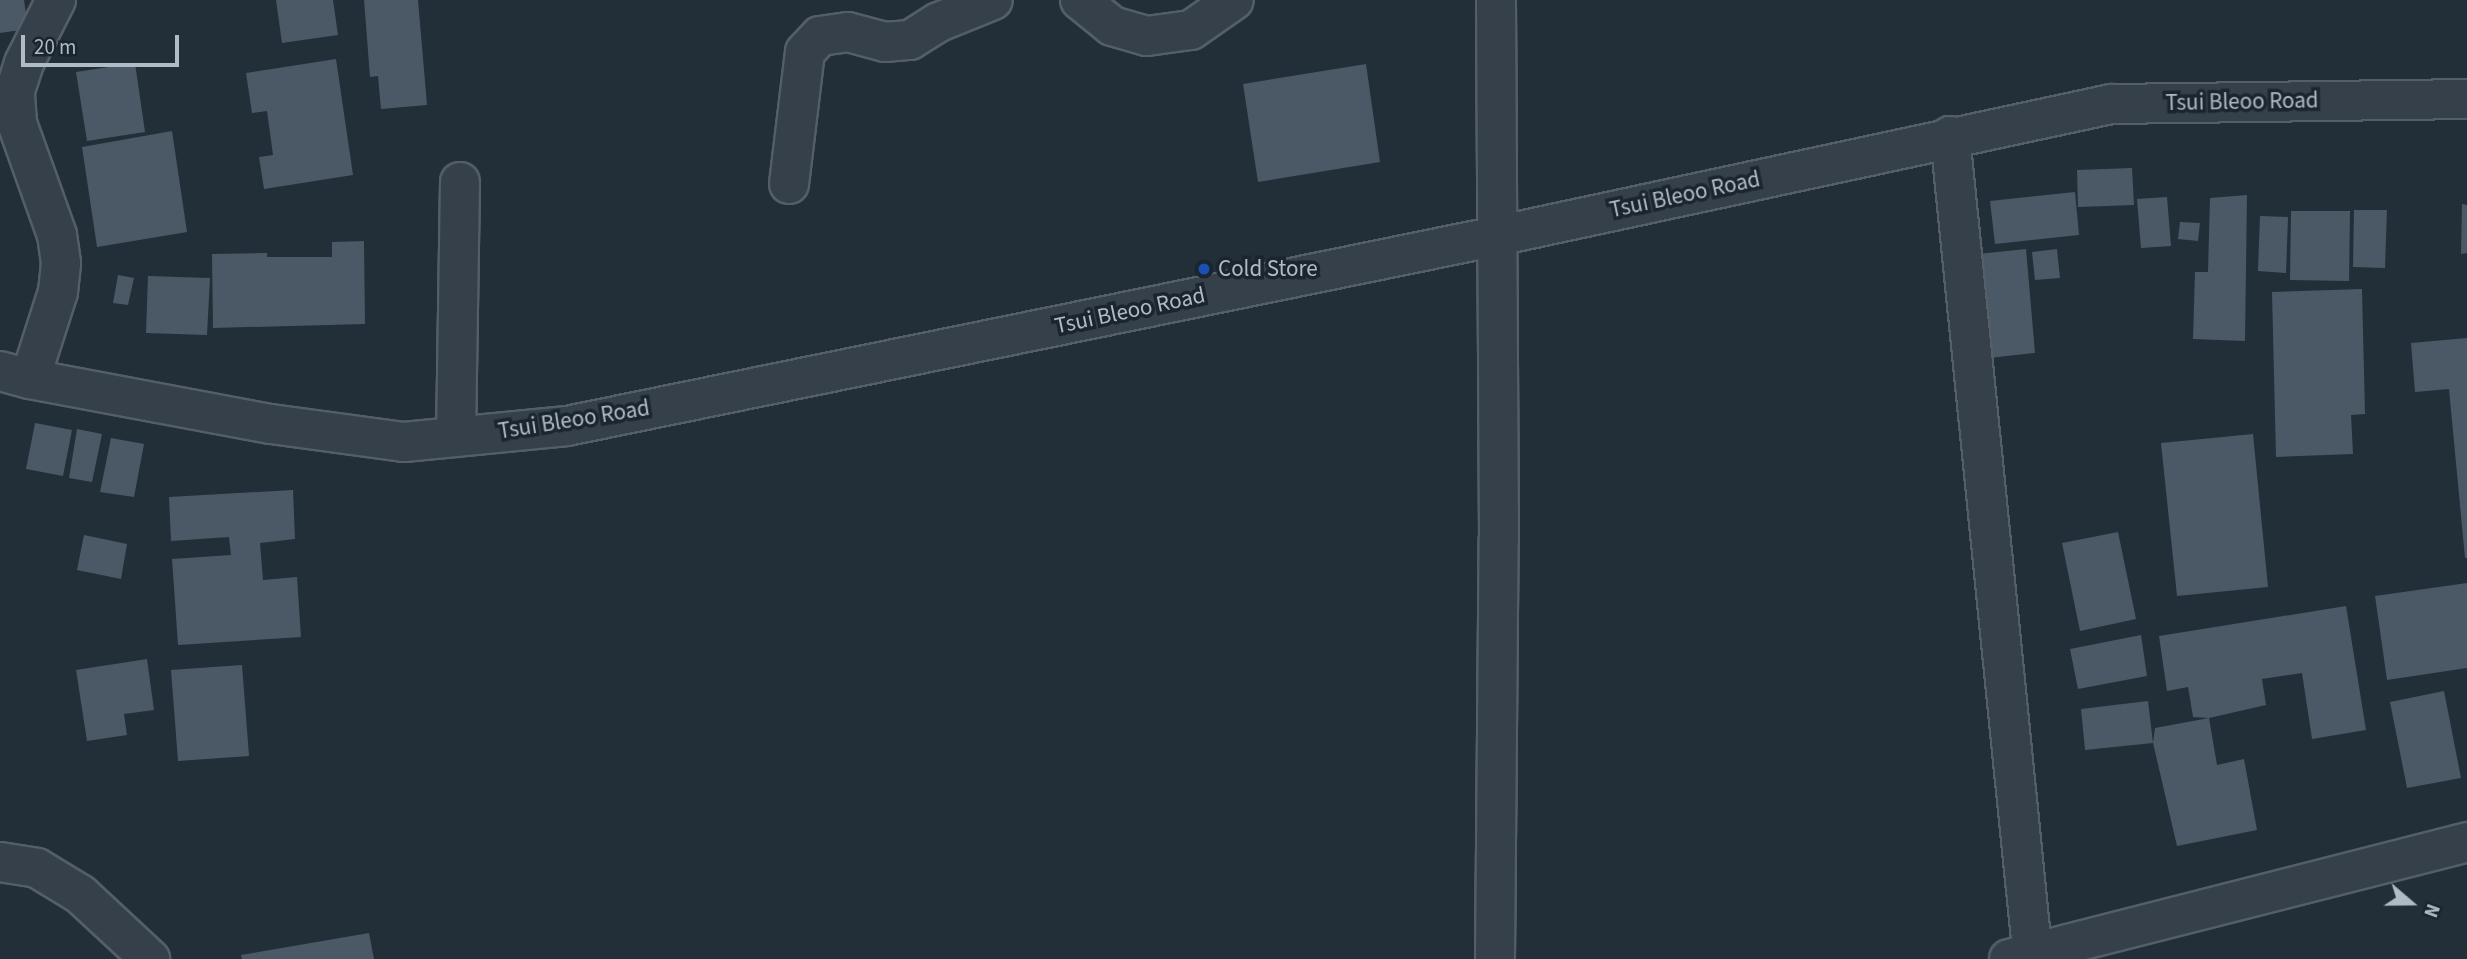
<!DOCTYPE html>
<html>
<head>
<meta charset="utf-8">
<style>
	body { margin:0 }
	#map { position:relative; width:2467px; height:959px; overflow:hidden; background:#222f39; font-family:"Source Sans 3",sans-serif }
	div>[style] { position:absolute }
	[style*='--x'] { left:calc(var(--x)*1px); top:calc(var(--y)*1px); width:calc(var(--w)*1px); rotate:calc(var(--a)*1deg) }
	.building>* { inset:0; background:#4a5965 }
	.roads { filter:drop-shadow(2px 0 #545e68) drop-shadow(-2px 0 #545e68) drop-shadow(0 2px #545e68) drop-shadow(0 -2px #545e68) }
	.minor>* { height:38px; margin:-19px; padding:0 19px; transform-origin:19px; border-radius:19px; background:#36404a }
	.dots>* { width:19px; height:19px; translate:-50% -50%; box-sizing:border-box; border:4px solid #1b252e; border-radius:50% }
	span { translate:-50% -50%; white-space:nowrap; text-align:center; line-height:1.15; -webkit-text-stroke:7px #1b252e; paint-order:stroke }
	.street-label { font-size:23px; color:#b1bbc6 }
	.poi-label { font-size:23px; color:#b1bbc6 }
	.left { translate:0 -50%; text-align:left }
	.north { position:absolute; left:2376px; top:868px; width:70px; height:70px; -webkit-text-stroke:5px #1b252e; paint-order:stroke; rotate:110deg; font-size:19px; font-weight:700; line-height:28px; text-align:center; color:#b1bbc6 }
	.north::after { content:''; display:block; margin:auto; width:24px; height:32px; background:#b1bbc6; clip-path:polygon(50% 0,100% 100%,50% 72%,0 100%) }
	.scale { position:absolute; left:21px; top:35px; width:158px; height:32px; box-sizing:border-box; border:4px solid #b1bbc6; border-top:0; padding-left:9px; font-size:21px; line-height:24px; white-space:nowrap; color:#b1bbc6; -webkit-text-stroke:5px #1b252e; paint-order:stroke }
</style>
</head>
<body>
<div id="map">
	<div class="building">
		<i style="clip-path:polygon(0 0,24px 0,28px 29px,0 33px)"></i>
		<i style="clip-path:polygon(276px 0,333px 0,338px 35px,282px 43px)"></i>
		<i style="clip-path:polygon(364px 0,418px 0,427px 105px,381px 109px,378px 76px,370px 77px)"></i>
		<i style="clip-path:polygon(336px 59px,353px 175px,264px 189px,259px 157px,273px 155px,267px 111px,252px 113px,246px 73px)"></i>
		<i style="clip-path:polygon(135px 63px,145px 132px,87px 141px,76px 72px)"></i>
		<i style="clip-path:polygon(1366px 64px,1380px 162px,1258px 182px,1243px 84px)"></i>
		<i style="clip-path:polygon(172px 131px,187px 232px,97px 247px,82px 147px)"></i>
		<i style="clip-path:polygon(2132px 168px,2134px 205px,2078px 207px,2077px 170px)"></i>
		<i style="clip-path:polygon(2075px 192px,2079px 235px,1995px 244px,1990px 201px)"></i>
		<i style="clip-path:polygon(2247px 195px,2245px 341px,2193px 339px,2195px 272px,2208px 272px,2210px 198px)"></i>
		<i style="clip-path:polygon(2167px 197px,2171px 246px,2141px 248px,2137px 199px)"></i>
		<i style="clip-path:polygon(2462px 204px,2467px 205px,2467px 253px,2461px 254px)"></i>
		<i style="clip-path:polygon(2354px 210px,2387px 210px,2385px 268px,2353px 267px)"></i>
		<i style="clip-path:polygon(2291px 211px,2350px 211px,2349px 281px,2290px 280px)"></i>
		<i style="clip-path:polygon(2260px 216px,2288px 217px,2286px 273px,2258px 271px)"></i>
		<i style="clip-path:polygon(2180px 222px,2200px 223px,2198px 241px,2178px 239px)"></i>
		<i style="clip-path:polygon(364px 241px,365px 324px,213px 328px,212px 254px,267px 253px,267px 257px,332px 257px,332px 242px)"></i>
		<i style="clip-path:polygon(2026px 249px,2035px 353px,1989px 358px,1978px 254px)"></i>
		<i style="clip-path:polygon(2057px 249px,2060px 278px,2035px 280px,2032px 252px)"></i>
		<i style="clip-path:polygon(118px 275px,134px 278px,128px 305px,113px 303px)"></i>
		<i style="clip-path:polygon(148px 276px,210px 278px,207px 335px,146px 333px)"></i>
		<i style="clip-path:polygon(2362px 289px,2365px 414px,2351px 415px,2353px 454px,2276px 457px,2272px 292px)"></i>
		<i style="clip-path:polygon(2467px 338px,2467px 558px,2465px 558px,2449px 389px,2415px 392px,2411px 343px)"></i>
		<i style="clip-path:polygon(35px 423px,72px 430px,63px 476px,26px 469px)"></i>
		<i style="clip-path:polygon(77px 429px,102px 434px,92px 482px,69px 478px)"></i>
		<i style="clip-path:polygon(2253px 434px,2268px 587px,2177px 596px,2161px 443px)"></i>
		<i style="clip-path:polygon(111px 438px,144px 444px,134px 497px,100px 492px)"></i>
		<i style="clip-path:polygon(293px 490px,295px 539px,260px 543px,263px 580px,297px 577px,301px 637px,178px 645px,172px 559px,231px 555px,229px 537px,171px 541px,169px 497px)"></i>
		<i style="clip-path:polygon(2118px 532px,2136px 619px,2080px 631px,2062px 543px)"></i>
		<i style="clip-path:polygon(84px 535px,127px 544px,121px 579px,77px 570px)"></i>
		<i style="clip-path:polygon(2467px 583px,2467px 668px,2387px 680px,2375px 596px)"></i>
		<i style="clip-path:polygon(2346px 606px,2366px 730px,2312px 739px,2302px 673px,2262px 679px,2266px 705px,2209px 718px,2193px 717px,2188px 687px,2167px 691px,2159px 636px)"></i>
		<i style="clip-path:polygon(2141px 635px,2147px 676px,2078px 689px,2070px 649px)"></i>
		<i style="clip-path:polygon(147px 659px,154px 710px,124px 714px,127px 735px,87px 741px,76px 670px)"></i>
		<i style="clip-path:polygon(242px 665px,249px 756px,178px 761px,171px 670px)"></i>
		<i style="clip-path:polygon(2444px 691px,2461px 778px,2407px 788px,2390px 702px)"></i>
		<i style="clip-path:polygon(2148px 701px,2153px 743px,2085px 750px,2081px 709px)"></i>
		<i style="clip-path:polygon(2209px 718px,2217px 765px,2244px 759px,2257px 830px,2177px 846px,2153px 743px,2155px 728px)"></i>
		<i style="clip-path:polygon(369px 933px,374px 959px,242px 959px,241px 955px)"></i>
	</div>
	<div class="roads">
		<div class="minor">
			<i style="--x:1080;--y:0;--w:41;--a:39.1"></i>
			<i style="--x:1112;--y:26;--w:36;--a:16"></i>
			<i style="--x:1147;--y:36;--w:44;--a:-7.8"></i>
			<i style="--x:1191;--y:30;--w:52;--a:-34.9"></i>
			<i style="--x:1950;--y:136;--w:827;--a:84.24"></i>
			<i style="--x:789;--y:184;--w:133;--a:-83.1"></i>
			<i style="--x:805;--y:52;--w:22;--a:-47"></i>
			<i style="--x:820;--y:36;--w:28;--a:-8"></i>
			<i style="--x:848;--y:32;--w:38;--a:15"></i>
			<i style="--x:885;--y:42;--w:25;--a:-5"></i>
			<i style="--x:910;--y:40;--w:34;--a:-32"></i>
			<i style="--x:939;--y:22;--w:58;--a:-22.2"></i>
			<i style="--x:0;--y:371;--w:31;--a:15"></i>
			<i style="--x:30;--y:379;--w:245;--a:10.6"></i>
			<i style="--x:271;--y:424;--w:134;--a:7.7"></i>
			<i style="--x:404;--y:442;--w:164;--a:-5.6"></i>
			<i style="--x:567;--y:426;--w:949;--a:-11.55"></i>
			<i style="--x:1497;--y:236;--w:628;--a:-12.13"></i>
			<i style="--x:2111;--y:104;--w:356;--a:-0.8"></i>
			<i style="--x:30;--y:379;--w:91;--a:-72.2"></i>
			<i style="--x:58;--y:292;--w:29;--a:-84"></i>
			<i style="--x:61;--y:263;--w:28;--a:-98"></i>
			<i style="--x:57;--y:235;--w:119;--a:-109.7"></i>
			<i style="--x:17;--y:123;--w:32;--a:-94"></i>
			<i style="--x:15;--y:91;--w:29;--a:-72"></i>
			<i style="--x:24;--y:63;--w:71;--a:-63.1"></i>
			<i style="--x:456;--y:437;--w:255;--a:-89.1"></i>
			<i style="--x:0;--y:862;--w:37;--a:9"></i>
			<i style="--x:37;--y:868;--w:50;--a:31.2"></i>
			<i style="--x:80;--y:894;--w:96;--a:42.9"></i>
			<i style="--x:1495;--y:959;--w:421;--a:-89.5"></i>
			<i style="--x:1499;--y:538;--w:538;--a:-90.32"></i>
			<i style="--x:2009;--y:959;--w:473;--a:-14.3"></i>
		</div>
	</div>
	<div class="dots">
		<i style="left:1204px;top:269px;background:#1a4fb4"></i>
	</div>
	<div class="street-label">
		<span style="left:2242px;top:102px;rotate:-1deg">Tsui Bleoo Road</span>
		<span style="left:1685px;top:195px;rotate:-12deg">Tsui Bleoo Road</span>
		<span style="left:1130px;top:311px;rotate:-12deg">Tsui Bleoo Road</span>
		<span style="left:574px;top:420px;rotate:-9deg">Tsui Bleoo Road</span>
	</div>
	<div class="poi-label">
		<span class="left" style="left:1218px;top:269px">Cold Store</span>
	</div>
	<div class="north">N</div>
	<div class="scale">20 m</div>
</div>
</body>
</html>
